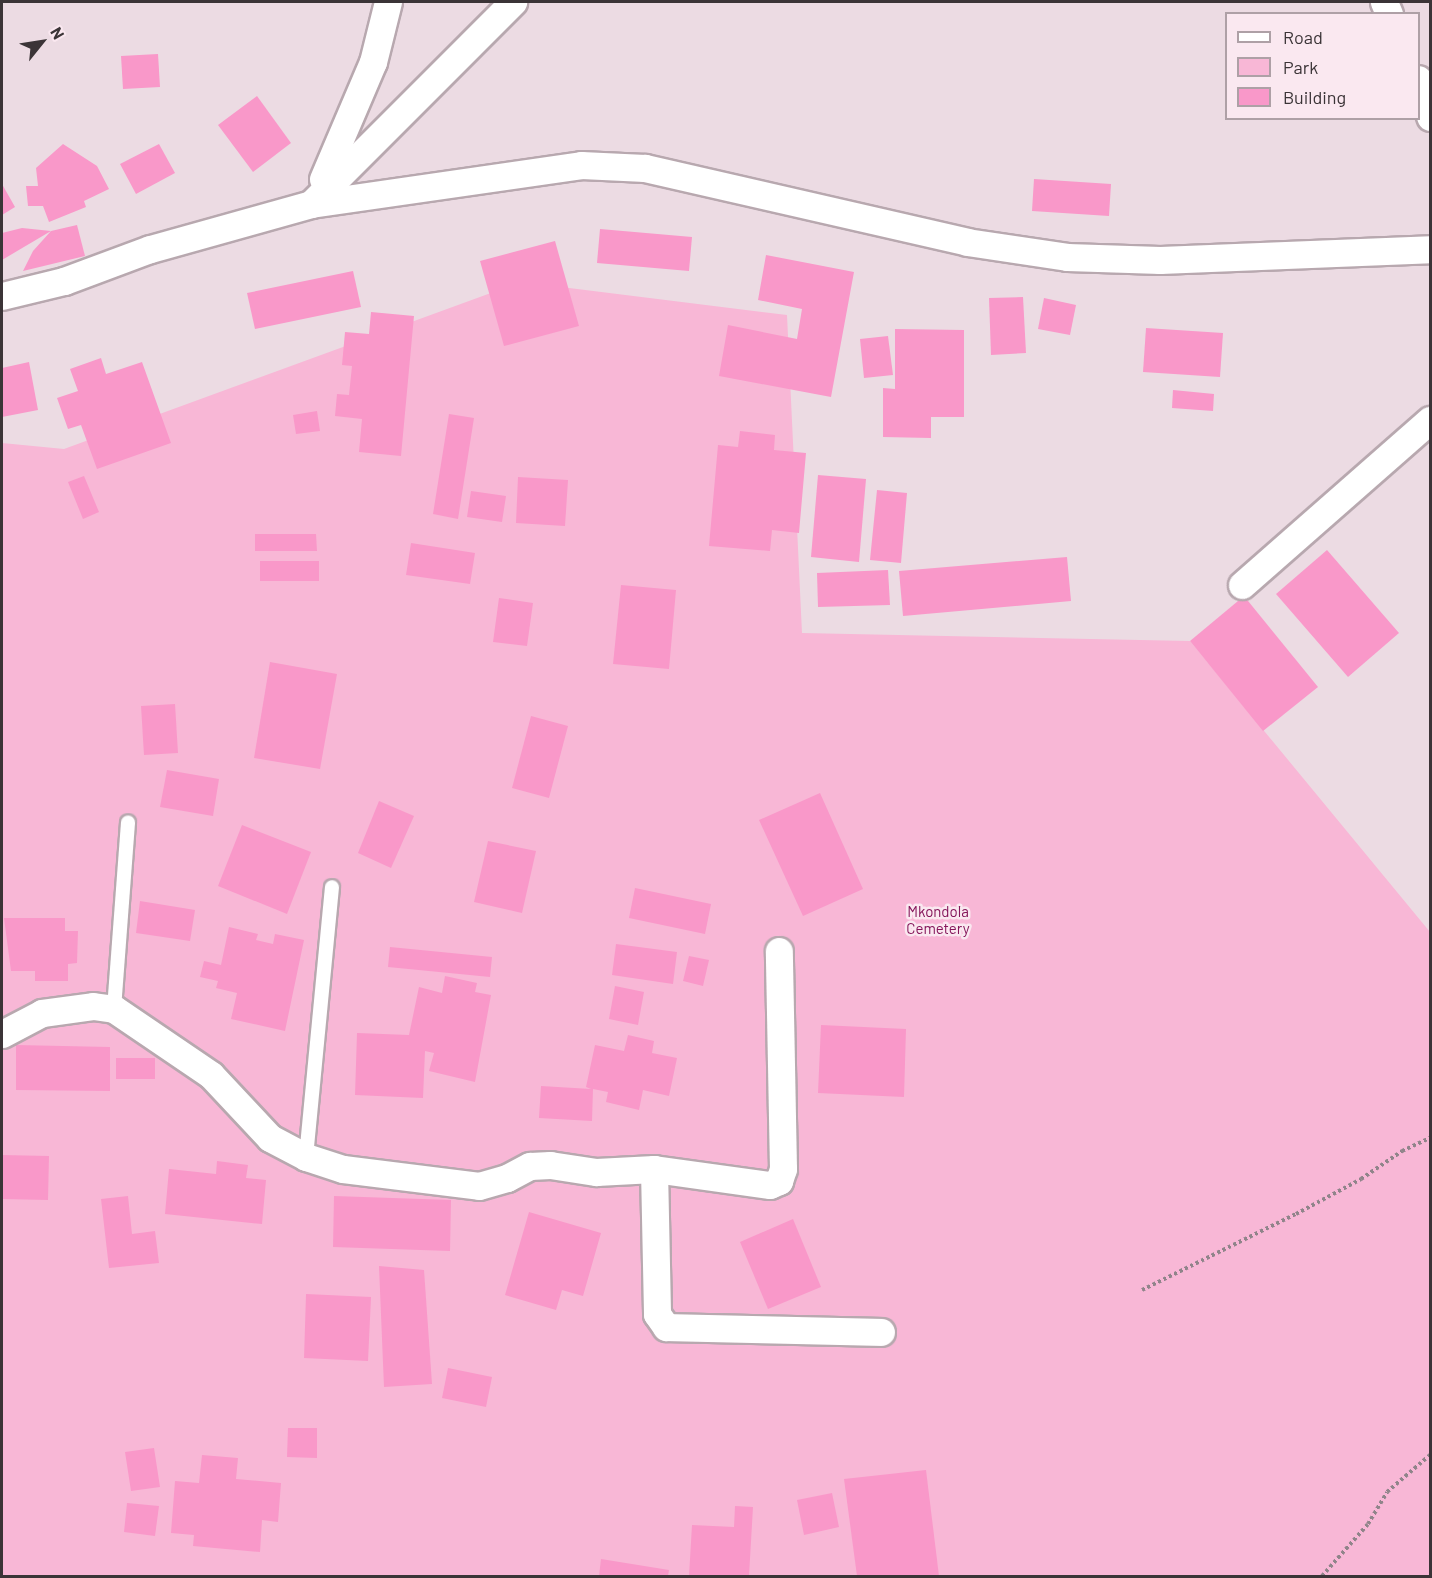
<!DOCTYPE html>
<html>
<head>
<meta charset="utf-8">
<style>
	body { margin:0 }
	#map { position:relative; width:1432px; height:1578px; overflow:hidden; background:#ecdbe3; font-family:Barlow,sans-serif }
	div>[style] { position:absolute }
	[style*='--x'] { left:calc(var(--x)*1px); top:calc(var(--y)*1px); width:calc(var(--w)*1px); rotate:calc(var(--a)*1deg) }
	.green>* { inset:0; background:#f8b7d6 }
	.building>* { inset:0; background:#f998c9 }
	.path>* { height:4px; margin-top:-2px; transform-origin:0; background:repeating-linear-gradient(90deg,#90848a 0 3px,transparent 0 6px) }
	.roads { filter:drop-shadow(2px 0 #b8a8af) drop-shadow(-2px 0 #b8a8af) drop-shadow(0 2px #b8a8af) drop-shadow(0 -2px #b8a8af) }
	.lane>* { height:14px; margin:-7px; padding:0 7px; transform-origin:7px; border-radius:7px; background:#fff }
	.street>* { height:27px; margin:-13.5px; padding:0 13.5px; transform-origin:13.5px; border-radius:13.5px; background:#fff }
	span { translate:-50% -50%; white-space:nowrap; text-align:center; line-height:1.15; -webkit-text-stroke:5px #fae8f0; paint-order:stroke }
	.park-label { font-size:15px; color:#85155a }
	.frame { position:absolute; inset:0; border:3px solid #3b3437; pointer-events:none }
	.legend { position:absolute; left:1225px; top:12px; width:195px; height:108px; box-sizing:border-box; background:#fae8f0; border:2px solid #aea0a6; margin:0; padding:8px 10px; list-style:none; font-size:18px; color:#3b3437 }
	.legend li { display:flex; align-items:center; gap:12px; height:30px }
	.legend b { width:30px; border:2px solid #aea0a6 }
	.north { position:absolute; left:12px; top:12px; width:60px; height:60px; -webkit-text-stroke:4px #fae8f0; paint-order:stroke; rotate:60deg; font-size:16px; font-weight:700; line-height:24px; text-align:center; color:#3b3437 }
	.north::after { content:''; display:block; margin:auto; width:21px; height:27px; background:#3b3437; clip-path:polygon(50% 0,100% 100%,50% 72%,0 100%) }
</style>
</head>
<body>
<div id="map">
	<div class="green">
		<i style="clip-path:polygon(521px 282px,787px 315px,802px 633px,1190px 641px,1430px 932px,1430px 1576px,2px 1576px,2px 443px,64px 449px)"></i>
	</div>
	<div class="building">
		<i style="clip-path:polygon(158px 54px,160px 87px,123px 89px,121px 56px)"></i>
		<i style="clip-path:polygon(257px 96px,291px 143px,253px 172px,218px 125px)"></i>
		<i style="clip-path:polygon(63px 144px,97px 166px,109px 189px,84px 201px,86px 207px,49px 222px,43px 206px,28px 206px,26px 186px,38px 186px,36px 168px)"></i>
		<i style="clip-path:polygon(159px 144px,175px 173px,136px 194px,120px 164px)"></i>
		<i style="clip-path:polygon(1034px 179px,1111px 184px,1109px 216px,1032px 211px)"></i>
		<i style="clip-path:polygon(2px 184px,15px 207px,2px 215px)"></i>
		<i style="clip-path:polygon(77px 225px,85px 256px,23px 271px,33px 251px,51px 231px)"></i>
		<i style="clip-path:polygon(22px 228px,51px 231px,2px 260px,2px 233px)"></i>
		<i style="clip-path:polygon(600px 229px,692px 237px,689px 271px,597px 263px)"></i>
		<i style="clip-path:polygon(555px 241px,579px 326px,504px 346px,480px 261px)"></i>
		<i style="clip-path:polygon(766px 255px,854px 272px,831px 397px,719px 376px,728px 325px,797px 339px,802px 309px,758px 300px)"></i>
		<i style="clip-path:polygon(353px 271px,361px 307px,255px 329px,247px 293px)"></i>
		<i style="clip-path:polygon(1023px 297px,1026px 353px,991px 355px,989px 298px)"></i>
		<i style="clip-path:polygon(1044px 298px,1076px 305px,1070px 335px,1038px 329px)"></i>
		<i style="clip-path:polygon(371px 312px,414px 316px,401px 456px,359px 452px,362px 419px,335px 416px,337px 394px,349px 395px,352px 366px,342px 365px,345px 332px,369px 334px)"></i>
		<i style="clip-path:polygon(1146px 328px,1223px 333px,1220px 377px,1143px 372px)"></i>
		<i style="clip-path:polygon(895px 329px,964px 330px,964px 417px,931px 417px,931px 438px,883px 437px,883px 388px,895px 389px)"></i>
		<i style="clip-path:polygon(888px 336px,893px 375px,864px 378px,860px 339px)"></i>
		<i style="clip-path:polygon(101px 358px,106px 374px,142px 362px,171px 443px,97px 469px,81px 425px,68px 429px,57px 398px,78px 391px,70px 369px)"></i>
		<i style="clip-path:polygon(29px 362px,38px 410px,2px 417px,2px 368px)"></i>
		<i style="clip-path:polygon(1173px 390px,1214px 394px,1213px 411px,1172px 408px)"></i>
		<i style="clip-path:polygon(317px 411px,320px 431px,296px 434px,293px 415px)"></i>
		<i style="clip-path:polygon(449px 414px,474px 418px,458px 519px,433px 514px)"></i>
		<i style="clip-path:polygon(740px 431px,775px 435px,774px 450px,806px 453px,799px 533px,772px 530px,770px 551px,709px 546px,718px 445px,738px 447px)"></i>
		<i style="clip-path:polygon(818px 475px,866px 479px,859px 562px,811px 557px)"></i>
		<i style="clip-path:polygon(84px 476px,99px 512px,83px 519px,68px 482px)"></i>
		<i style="clip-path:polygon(518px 477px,568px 480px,565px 526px,516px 523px)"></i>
		<i style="clip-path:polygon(877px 490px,907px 493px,901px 563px,870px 560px)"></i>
		<i style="clip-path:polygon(471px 491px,506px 496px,502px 522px,467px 517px)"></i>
		<i style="clip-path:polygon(255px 534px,316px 534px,317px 551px,255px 551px)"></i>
		<i style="clip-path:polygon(411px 543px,475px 553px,470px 584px,406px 575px)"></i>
		<i style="clip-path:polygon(1327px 550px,1399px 633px,1348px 677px,1276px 594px)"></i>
		<i style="clip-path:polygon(1067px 557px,1071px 601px,903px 616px,899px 571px)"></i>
		<i style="clip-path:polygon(260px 561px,319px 561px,319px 581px,260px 581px)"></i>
		<i style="clip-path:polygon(888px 570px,890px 605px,818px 607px,817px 573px)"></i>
		<i style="clip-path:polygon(621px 585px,676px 590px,669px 669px,613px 664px)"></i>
		<i style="clip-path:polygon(1244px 596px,1318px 687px,1263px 731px,1190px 641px)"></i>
		<i style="clip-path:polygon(499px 598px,533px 603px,527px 646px,493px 642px)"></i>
		<i style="clip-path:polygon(270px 662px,337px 674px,320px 769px,254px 758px)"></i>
		<i style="clip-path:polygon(175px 704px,178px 753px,144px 755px,141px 706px)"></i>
		<i style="clip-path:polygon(531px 716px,568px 726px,549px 798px,512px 788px)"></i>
		<i style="clip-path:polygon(167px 770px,219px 779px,213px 816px,160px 807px)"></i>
		<i style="clip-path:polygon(820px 793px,863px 889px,803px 916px,759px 820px)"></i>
		<i style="clip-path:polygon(379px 801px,414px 816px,391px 868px,358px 853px)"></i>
		<i style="clip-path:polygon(242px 825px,311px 852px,287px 914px,218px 886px)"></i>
		<i style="clip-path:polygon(488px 841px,536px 851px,522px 913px,474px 902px)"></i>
		<i style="clip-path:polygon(635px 888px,711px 904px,705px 934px,629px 918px)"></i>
		<i style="clip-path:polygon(140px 901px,195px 910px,190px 941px,136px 933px)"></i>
		<i style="clip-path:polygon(4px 918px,65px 918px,65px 931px,78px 931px,77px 963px,68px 964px,68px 981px,35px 981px,35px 971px,11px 971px)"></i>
		<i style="clip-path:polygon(229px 927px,258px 934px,256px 940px,273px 944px,275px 934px,304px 940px,285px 1031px,231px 1019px,237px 993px,216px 988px,218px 981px,200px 977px,204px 961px,221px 965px)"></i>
		<i style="clip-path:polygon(616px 944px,677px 952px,673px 984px,612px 975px)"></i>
		<i style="clip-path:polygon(390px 947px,492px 957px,490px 977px,388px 967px)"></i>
		<i style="clip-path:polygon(689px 956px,709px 960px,703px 986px,683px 981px)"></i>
		<i style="clip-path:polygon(445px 976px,477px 983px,475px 992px,491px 995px,475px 1082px,429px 1071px,434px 1053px,425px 1051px,423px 1098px,355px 1095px,357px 1033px,409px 1035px,419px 987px,442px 993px)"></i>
		<i style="clip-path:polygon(615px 986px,644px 992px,638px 1025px,609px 1019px)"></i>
		<i style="clip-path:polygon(821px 1025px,906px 1029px,904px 1097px,818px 1093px)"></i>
		<i style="clip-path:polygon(628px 1035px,654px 1041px,652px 1053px,677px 1058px,669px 1096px,643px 1090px,639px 1110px,606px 1102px,608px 1092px,593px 1089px,592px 1121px,539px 1118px,541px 1086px,591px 1089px,586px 1087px,595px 1045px,624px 1051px)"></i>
		<i style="clip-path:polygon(16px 1045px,110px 1047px,110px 1091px,16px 1090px)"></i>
		<i style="clip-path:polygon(116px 1058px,155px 1058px,155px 1079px,116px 1079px)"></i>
		<i style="clip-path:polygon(2px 1155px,49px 1156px,48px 1200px,2px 1199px)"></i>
		<i style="clip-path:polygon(217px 1161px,248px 1165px,246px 1178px,266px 1180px,262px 1224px,165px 1214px,169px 1169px,216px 1174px)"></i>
		<i style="clip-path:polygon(128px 1196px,132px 1234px,155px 1231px,159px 1263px,109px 1268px,101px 1199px)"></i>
		<i style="clip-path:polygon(334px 1196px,451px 1200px,450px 1251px,333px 1247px)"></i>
		<i style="clip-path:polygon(529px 1212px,601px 1233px,583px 1296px,562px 1290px,556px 1310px,505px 1295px)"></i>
		<i style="clip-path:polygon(793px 1219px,821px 1287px,768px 1309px,740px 1242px)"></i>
		<i style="clip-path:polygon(379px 1266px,424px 1270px,432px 1384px,384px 1387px)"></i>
		<i style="clip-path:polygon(306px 1294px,371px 1297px,368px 1361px,304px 1358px)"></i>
		<i style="clip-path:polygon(448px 1368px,492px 1377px,486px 1407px,442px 1398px)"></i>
		<i style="clip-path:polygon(288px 1428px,317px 1428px,317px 1458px,287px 1457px)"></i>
		<i style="clip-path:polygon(154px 1448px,160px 1487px,131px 1491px,125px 1452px)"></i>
		<i style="clip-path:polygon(202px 1455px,238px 1458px,236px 1479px,281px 1483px,278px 1522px,262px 1520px,260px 1552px,193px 1546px,194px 1535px,171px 1533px,175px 1481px,199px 1483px)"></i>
		<i style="clip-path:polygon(926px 1470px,939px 1576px,857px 1576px,844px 1479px)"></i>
		<i style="clip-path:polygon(832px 1493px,839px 1527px,804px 1535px,797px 1500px)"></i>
		<i style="clip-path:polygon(127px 1503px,159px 1506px,155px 1536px,124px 1532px)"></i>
		<i style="clip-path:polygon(735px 1506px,753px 1507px,749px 1576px,689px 1576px,692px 1525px,734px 1527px)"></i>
		<i style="clip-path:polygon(601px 1559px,669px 1570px,668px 1576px,599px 1576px)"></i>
	</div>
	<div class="path">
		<i style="--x:1142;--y:1290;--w:172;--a:-26.3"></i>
		<i style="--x:1296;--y:1214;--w:74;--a:-28.3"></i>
		<i style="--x:1361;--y:1179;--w:50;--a:-34.3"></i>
		<i style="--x:1402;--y:1151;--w:31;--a:-25"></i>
		<i style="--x:1322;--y:1576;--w:69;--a:-48.5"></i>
		<i style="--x:1368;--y:1524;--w:37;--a:-59"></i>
		<i style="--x:1387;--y:1492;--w:57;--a:-40.7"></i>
	</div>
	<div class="roads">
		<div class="lane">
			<i style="--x:114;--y:1009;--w:187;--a:-85.7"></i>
			<i style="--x:306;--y:1157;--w:271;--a:-84.5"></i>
		</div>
		<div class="street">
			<i style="--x:1384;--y:2;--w:13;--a:67"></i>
			<i style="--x:1418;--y:79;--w:40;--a:72"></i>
			<i style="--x:323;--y:179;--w:127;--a:-66.9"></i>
			<i style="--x:373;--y:62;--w:62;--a:-76"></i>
			<i style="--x:311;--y:204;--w:286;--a:-45"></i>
			<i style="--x:2;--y:296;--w:64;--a:-13.6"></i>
			<i style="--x:64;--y:281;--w:92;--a:-20.4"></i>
			<i style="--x:150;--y:249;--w:167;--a:-15.6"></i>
			<i style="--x:311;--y:204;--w:273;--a:-8.2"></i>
			<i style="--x:581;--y:165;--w:64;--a:2.7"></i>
			<i style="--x:645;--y:168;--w:330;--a:12.9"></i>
			<i style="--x:967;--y:242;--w:101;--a:8.5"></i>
			<i style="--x:1067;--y:257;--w:93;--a:1.8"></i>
			<i style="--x:1160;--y:260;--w:270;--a:-2.3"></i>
			<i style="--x:1242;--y:585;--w:250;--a:-41.3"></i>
			<i style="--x:2;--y:1034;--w:45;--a:-27.7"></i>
			<i style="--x:42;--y:1013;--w:51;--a:-7.8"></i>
			<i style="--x:93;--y:1006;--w:21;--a:8"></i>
			<i style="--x:114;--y:1009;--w:117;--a:34.2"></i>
			<i style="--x:211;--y:1075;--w:86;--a:46.9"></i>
			<i style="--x:270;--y:1138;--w:41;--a:27.8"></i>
			<i style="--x:306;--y:1157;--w:39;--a:18"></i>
			<i style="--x:343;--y:1169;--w:137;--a:7.1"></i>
			<i style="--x:479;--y:1186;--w:29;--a:-16"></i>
			<i style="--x:507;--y:1178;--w:26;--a:-28"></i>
			<i style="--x:530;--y:1166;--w:20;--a:-3"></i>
			<i style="--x:550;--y:1165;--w:47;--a:8.7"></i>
			<i style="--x:596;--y:1172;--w:58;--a:-3"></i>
			<i style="--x:654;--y:1169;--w:117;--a:7.9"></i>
			<i style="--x:770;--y:1185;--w:10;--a:-24"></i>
			<i style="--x:779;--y:1181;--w:13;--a:-72"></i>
			<i style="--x:783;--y:1169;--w:218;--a:-91.1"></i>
			<i style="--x:654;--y:1169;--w:145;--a:88.8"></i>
			<i style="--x:657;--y:1314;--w:16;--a:55"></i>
			<i style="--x:666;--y:1327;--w:215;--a:1.3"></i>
		</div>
	</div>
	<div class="park-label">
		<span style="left:938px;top:920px">Mkondola<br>Cemetery</span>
	</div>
	<div class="frame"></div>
	<ul class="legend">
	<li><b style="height:8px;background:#fff"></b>Road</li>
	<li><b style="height:16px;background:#f8b7d6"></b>Park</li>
	<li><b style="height:16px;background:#f998c9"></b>Building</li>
	</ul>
	<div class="north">N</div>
</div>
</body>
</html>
